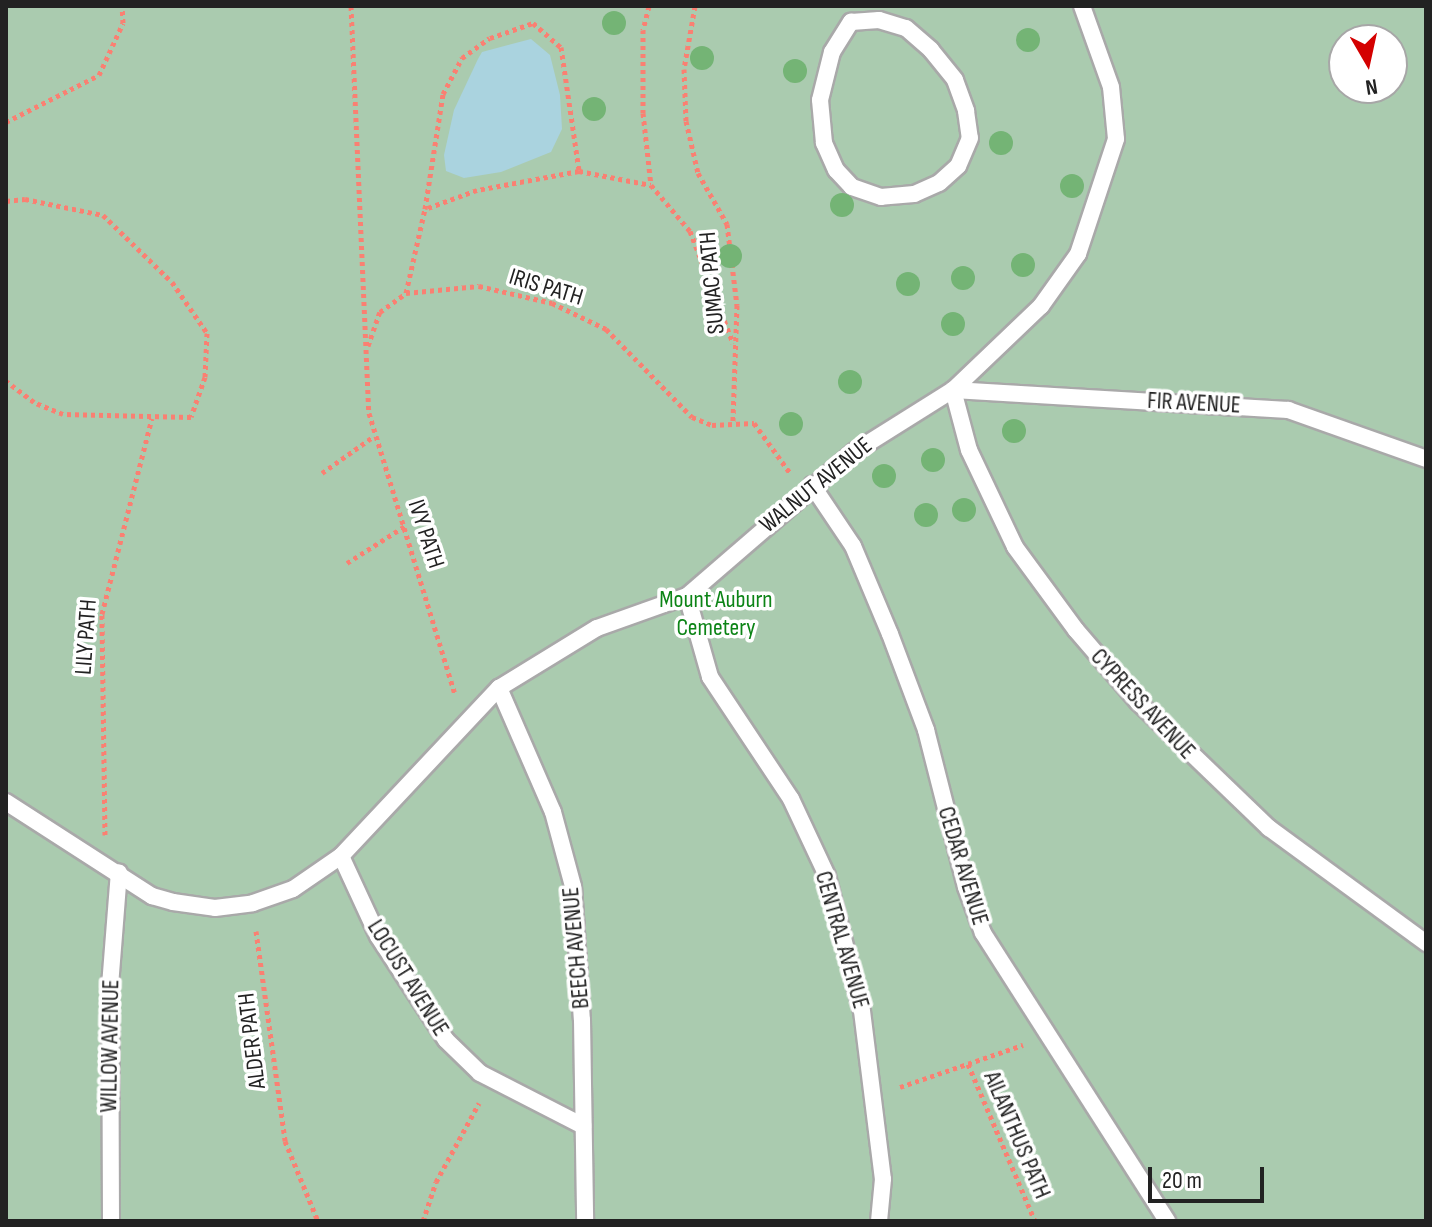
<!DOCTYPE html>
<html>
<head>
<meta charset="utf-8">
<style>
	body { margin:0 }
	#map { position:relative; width:1432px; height:1227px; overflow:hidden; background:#f2efe9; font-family:"Sofia Sans Condensed",sans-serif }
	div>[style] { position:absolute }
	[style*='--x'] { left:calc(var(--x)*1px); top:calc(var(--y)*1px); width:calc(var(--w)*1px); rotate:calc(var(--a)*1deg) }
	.cemetery>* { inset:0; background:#aacbaf }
	.water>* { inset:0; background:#aad3df }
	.path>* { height:5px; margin-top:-2.5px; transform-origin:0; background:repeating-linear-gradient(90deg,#fa8072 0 4px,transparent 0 8px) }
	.roads { filter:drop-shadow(2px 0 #a9a9a9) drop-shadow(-2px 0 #a9a9a9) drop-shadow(0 2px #a9a9a9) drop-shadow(0 -2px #a9a9a9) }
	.service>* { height:16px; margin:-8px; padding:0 8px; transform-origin:8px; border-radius:8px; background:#fff }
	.trees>* { width:24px; height:24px; margin:-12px; border-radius:50%; background:#74b475 }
	span { translate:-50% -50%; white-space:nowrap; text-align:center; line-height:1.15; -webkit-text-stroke:7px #fff; paint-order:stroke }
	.street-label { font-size:24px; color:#222 }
	.park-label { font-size:24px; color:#0c8416 }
	.frame { position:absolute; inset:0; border:8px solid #222; pointer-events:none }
	.north { position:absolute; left:1328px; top:24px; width:80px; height:80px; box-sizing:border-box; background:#fff; border:2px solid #a7a7a7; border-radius:50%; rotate:171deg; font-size:22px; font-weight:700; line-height:32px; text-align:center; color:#222 }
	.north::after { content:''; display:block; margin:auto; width:28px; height:36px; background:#d40000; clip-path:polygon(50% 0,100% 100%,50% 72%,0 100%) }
	.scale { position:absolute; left:1148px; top:1167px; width:116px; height:36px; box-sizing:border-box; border:4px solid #222; border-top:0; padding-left:10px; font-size:24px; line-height:28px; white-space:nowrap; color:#222; -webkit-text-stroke:6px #fff; paint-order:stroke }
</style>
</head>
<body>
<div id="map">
	<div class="cemetery">
		<i style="clip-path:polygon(evenodd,6px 6px,1426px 6px,1426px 1221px,6px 1221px,6px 6px,1344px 40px,1392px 40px,1392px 88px,1344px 88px,1344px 40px)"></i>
	</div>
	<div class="water">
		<i style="clip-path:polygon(531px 39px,550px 55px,560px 95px,562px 129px,551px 152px,501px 172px,464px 178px,446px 171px,444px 155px,454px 110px,478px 59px,482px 52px)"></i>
	</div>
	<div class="path">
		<i style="--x:351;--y:6;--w:407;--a:87.5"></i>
		<i style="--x:369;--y:413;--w:295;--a:73"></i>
		<i style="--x:649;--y:6;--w:25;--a:104"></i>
		<i style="--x:643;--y:30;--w:83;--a:90"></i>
		<i style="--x:643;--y:113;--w:72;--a:83.7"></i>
		<i style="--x:651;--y:185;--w:60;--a:49.7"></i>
		<i style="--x:690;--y:231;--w:120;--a:69"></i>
		<i style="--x:695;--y:6;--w:64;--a:99.9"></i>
		<i style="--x:684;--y:69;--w:52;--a:87.8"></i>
		<i style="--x:686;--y:121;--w:53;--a:77"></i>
		<i style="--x:698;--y:173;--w:59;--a:60.4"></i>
		<i style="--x:727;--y:224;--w:82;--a:83"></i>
		<i style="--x:737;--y:305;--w:117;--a:92"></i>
		<i style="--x:6;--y:122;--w:104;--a:-26.8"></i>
		<i style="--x:99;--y:75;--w:57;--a:-65.2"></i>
		<i style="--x:123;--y:23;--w:17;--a:-93"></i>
		<i style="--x:579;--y:171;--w:104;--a:169.4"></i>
		<i style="--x:477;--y:190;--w:55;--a:159.9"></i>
		<i style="--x:425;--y:209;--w:116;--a:-81.1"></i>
		<i style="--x:443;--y:94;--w:41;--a:-62.2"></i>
		<i style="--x:462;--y:58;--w:34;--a:-36"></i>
		<i style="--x:490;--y:38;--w:46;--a:-19.2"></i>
		<i style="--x:533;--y:23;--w:37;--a:41"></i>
		<i style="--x:561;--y:47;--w:125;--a:81.7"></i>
		<i style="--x:579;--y:171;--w:73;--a:11"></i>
		<i style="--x:6;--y:201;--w:19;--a:-6"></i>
		<i style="--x:25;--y:199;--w:80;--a:11.6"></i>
		<i style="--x:103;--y:215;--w:96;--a:44.2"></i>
		<i style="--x:172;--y:282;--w:62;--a:55.5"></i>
		<i style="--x:207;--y:333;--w:44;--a:92.6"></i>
		<i style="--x:205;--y:377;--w:42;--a:109.3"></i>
		<i style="--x:191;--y:417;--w:128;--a:-178.7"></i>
		<i style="--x:63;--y:414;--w:31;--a:-158"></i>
		<i style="--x:34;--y:402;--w:35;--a:-143"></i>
		<i style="--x:406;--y:293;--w:86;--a:-77.3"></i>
		<i style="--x:368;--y:346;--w:36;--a:-71"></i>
		<i style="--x:380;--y:312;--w:32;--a:-36"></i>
		<i style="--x:406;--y:293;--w:73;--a:-5.5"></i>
		<i style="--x:479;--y:286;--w:75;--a:13.1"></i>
		<i style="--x:552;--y:303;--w:60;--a:25.7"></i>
		<i style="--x:606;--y:329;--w:123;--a:45.7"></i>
		<i style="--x:692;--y:417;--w:22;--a:22"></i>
		<i style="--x:712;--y:425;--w:42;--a:-2.7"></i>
		<i style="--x:754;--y:423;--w:62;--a:54.2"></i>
		<i style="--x:322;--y:473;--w:64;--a:-35.4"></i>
		<i style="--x:347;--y:563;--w:69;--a:-32.5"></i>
		<i style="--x:105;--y:835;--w:221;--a:-90.8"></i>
		<i style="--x:102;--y:614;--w:202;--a:-75.7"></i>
		<i style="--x:256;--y:931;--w:212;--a:82.1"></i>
		<i style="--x:285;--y:1141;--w:87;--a:67.6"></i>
		<i style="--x:968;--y:1064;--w:171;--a:66.9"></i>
		<i style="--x:900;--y:1087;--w:130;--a:-18.9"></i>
		<i style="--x:423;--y:1221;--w:41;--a:-71.6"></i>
		<i style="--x:436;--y:1182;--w:90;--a:-61.4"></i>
	</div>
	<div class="roads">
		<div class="service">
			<i style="--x:879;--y:20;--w:28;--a:17"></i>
			<i style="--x:906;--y:28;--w:33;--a:41"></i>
			<i style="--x:931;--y:50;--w:38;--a:51"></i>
			<i style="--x:955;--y:80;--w:33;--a:70"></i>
			<i style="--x:966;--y:111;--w:27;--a:82"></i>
			<i style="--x:970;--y:138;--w:30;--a:113"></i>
			<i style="--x:958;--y:166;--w:25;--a:138"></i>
			<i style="--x:939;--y:183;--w:27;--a:156"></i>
			<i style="--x:914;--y:194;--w:33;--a:175"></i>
			<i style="--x:881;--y:197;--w:31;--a:-161"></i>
			<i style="--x:852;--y:187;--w:23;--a:-133"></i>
			<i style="--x:836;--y:170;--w:30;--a:-114"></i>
			<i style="--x:824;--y:143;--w:43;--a:-95.3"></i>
			<i style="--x:820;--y:100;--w:49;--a:-76"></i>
			<i style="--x:832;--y:52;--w:36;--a:-58"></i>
			<i style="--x:851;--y:22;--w:28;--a:-4"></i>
			<i style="--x:953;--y:390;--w:62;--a:75.1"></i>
			<i style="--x:969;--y:450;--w:107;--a:64.6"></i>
			<i style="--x:1015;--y:547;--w:103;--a:53.7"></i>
			<i style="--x:1076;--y:630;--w:95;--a:49.3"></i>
			<i style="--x:1138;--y:702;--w:182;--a:43.9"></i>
			<i style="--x:1269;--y:828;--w:195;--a:36.2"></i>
			<i style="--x:953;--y:390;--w:336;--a:3.4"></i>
			<i style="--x:1288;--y:410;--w:146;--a:19.5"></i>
			<i style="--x:812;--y:485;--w:73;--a:56.1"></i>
			<i style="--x:853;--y:546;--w:95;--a:67.2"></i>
			<i style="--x:890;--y:634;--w:103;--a:69.4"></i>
			<i style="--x:926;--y:730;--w:162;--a:75.7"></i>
			<i style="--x:966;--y:887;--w:49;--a:69.7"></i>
			<i style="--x:983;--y:933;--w:342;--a:57.4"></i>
			<i style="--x:687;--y:596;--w:84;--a:74.1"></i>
			<i style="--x:710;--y:677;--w:146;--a:56.4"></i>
			<i style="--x:791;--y:799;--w:85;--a:64.9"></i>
			<i style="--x:827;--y:876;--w:139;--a:75.5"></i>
			<i style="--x:862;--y:1011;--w:169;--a:82.9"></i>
			<i style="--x:883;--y:1179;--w:42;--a:95.4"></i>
			<i style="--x:499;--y:688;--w:135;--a:66.5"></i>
			<i style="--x:553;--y:812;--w:77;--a:74.9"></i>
			<i style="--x:573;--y:886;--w:134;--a:86.2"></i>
			<i style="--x:582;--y:1020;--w:201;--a:89.1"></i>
			<i style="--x:6;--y:802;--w:174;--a:32.8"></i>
			<i style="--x:152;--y:896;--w:22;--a:16"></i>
			<i style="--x:173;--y:902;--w:42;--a:8.1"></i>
			<i style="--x:215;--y:908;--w:38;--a:-7"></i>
			<i style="--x:253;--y:903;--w:42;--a:-19.3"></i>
			<i style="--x:293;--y:889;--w:58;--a:-34.5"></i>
			<i style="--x:341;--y:856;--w:231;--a:-46.8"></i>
			<i style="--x:499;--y:688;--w:115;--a:-31.5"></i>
			<i style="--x:597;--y:628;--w:96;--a:-19.6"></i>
			<i style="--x:687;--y:596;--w:221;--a:-40.8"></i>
			<i style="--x:854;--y:452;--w:117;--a:-32.1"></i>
			<i style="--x:953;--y:390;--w:122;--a:-43.7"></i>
			<i style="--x:1041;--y:306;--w:64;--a:-54.6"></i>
			<i style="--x:1078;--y:254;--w:121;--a:-71.7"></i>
			<i style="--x:1116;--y:139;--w:52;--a:-95.5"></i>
			<i style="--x:1111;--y:87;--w:86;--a:-109.7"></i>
			<i style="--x:341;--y:856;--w:88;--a:65.2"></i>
			<i style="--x:378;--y:936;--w:124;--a:56.8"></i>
			<i style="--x:446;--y:1040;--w:47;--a:44.1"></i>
			<i style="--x:480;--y:1073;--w:116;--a:27.2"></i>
			<i style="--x:111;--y:1221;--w:235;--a:-90.2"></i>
			<i style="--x:110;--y:986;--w:114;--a:-85.5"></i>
		</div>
	</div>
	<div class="trees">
		<i style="left:614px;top:23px"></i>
		<i style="left:1028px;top:40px"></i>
		<i style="left:702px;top:58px"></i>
		<i style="left:795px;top:71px"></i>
		<i style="left:594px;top:109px"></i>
		<i style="left:1001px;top:143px"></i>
		<i style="left:1072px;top:186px"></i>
		<i style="left:842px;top:205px"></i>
		<i style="left:730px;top:256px"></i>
		<i style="left:1023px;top:265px"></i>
		<i style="left:963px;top:278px"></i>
		<i style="left:908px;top:284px"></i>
		<i style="left:953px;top:324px"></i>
		<i style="left:850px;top:382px"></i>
		<i style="left:791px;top:424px"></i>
		<i style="left:1014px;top:431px"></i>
		<i style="left:933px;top:460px"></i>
		<i style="left:884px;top:476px"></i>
		<i style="left:964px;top:510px"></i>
		<i style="left:926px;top:515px"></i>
	</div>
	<div class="street-label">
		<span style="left:712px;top:283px;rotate:-95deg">SUMAC PATH</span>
		<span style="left:546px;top:287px;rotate:17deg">IRIS PATH</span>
		<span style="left:1194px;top:403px;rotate:3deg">FIR AVENUE</span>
		<span style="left:816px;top:485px;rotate:-39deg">WALNUT AVENUE</span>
		<span style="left:426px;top:534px;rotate:72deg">IVY PATH</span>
		<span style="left:86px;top:637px;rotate:-86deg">LILY PATH</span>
		<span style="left:1143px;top:704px;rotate:47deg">CYPRESS AVENUE</span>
		<span style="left:963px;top:866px;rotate:73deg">CEDAR AVENUE</span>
		<span style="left:842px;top:940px;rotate:74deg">CENTRAL AVENUE</span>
		<span style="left:576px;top:948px;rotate:-95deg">BEECH AVENUE</span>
		<span style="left:408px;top:978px;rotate:58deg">LOCUST AVENUE</span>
		<span style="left:252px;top:1041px;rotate:-97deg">ALDER PATH</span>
		<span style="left:110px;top:1046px;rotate:-89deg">WILLOW AVENUE</span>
		<span style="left:1017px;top:1135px;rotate:67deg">AILANTHUS PATH</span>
	</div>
	<div class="park-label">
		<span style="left:716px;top:614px">Mount Auburn<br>Cemetery</span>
	</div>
	<div class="frame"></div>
	<div class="north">N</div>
	<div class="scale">20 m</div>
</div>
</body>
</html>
